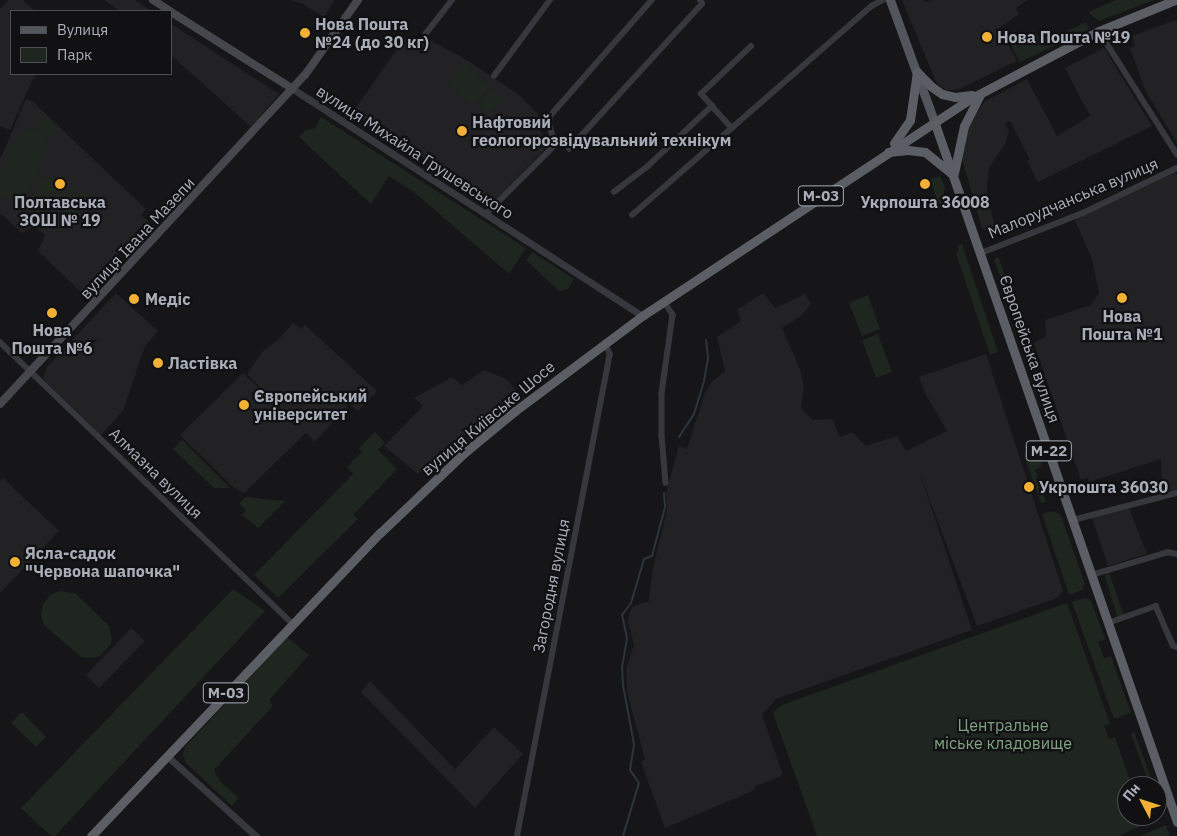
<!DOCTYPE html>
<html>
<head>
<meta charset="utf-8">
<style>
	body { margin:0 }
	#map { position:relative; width:1177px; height:836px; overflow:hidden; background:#161618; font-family:"IBM Plex Sans",sans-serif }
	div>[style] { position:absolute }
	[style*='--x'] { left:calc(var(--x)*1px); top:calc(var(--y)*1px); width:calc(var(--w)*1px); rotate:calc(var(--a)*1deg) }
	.built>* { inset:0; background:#222225 }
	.green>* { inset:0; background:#1e261f }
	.stream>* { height:2px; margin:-1px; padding:0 1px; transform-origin:1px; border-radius:1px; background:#2c353c }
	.minor>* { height:5.5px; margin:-2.75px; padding:0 2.75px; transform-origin:2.75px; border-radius:2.75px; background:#37383d }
	.tertiary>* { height:7px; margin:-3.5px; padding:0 3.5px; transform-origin:3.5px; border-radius:3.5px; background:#37383d }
	.secondary>* { height:8px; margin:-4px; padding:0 4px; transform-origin:4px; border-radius:4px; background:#45474d }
	.primary>* { height:9px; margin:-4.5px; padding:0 4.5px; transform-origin:4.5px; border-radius:4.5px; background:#53555c }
	.trunk>* { height:9px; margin:-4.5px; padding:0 4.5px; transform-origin:4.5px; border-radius:4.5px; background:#5b5e65 }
	.dots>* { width:14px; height:14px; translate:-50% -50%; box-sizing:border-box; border:2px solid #111113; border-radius:50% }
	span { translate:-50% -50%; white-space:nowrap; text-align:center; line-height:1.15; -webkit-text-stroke:4.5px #111113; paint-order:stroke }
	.shield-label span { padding:1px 4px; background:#111113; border:1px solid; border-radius:4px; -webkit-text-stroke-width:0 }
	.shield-label { font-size:15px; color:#a8adb8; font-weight:700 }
	.poi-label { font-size:16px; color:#a8adb8; font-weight:700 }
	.left { translate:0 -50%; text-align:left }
	.street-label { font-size:16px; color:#a8adb8 }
	.park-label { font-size:16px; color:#7fa381 }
	.legend { position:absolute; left:10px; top:10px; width:162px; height:65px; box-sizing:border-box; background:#111113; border:1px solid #4d4f55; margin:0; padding:6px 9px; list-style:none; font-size:15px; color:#a8adb8 }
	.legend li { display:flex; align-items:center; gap:10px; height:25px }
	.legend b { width:25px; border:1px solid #4d4f55 }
	.north { position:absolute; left:1117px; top:776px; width:50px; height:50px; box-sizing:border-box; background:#111113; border:1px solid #4d4f55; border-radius:50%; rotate:310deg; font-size:14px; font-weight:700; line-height:20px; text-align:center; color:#a8adb8 }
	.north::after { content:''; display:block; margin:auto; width:18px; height:22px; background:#f2b134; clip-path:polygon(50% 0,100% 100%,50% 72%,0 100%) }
</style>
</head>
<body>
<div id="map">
	<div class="built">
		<i style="clip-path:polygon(9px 0,23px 0,35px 11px,11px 11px,11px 74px,37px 74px,33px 79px,10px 130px,0 126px,0 9px)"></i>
		<i style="clip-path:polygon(104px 0,135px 0,151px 11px,120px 11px)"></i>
		<i style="clip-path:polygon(291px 0,333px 0,334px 1px,324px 17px,303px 4px)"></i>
		<i style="clip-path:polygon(902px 0,922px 0,927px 2px,930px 0,1027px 0,1016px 8px,1019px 14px,999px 28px,1017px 61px,957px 90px,945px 90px,936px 82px)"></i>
		<i style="clip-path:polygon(1176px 20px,1177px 22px,1177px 143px,1146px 92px,1130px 48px,1135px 46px,1132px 36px)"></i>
		<i style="clip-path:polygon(171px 24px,279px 94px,251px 127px,171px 55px)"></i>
		<i style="clip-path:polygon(426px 38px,467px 60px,518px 94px,538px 114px,545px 149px,493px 202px,353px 112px,404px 39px,419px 46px)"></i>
		<i style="clip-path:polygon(1104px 48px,1152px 126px,1038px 182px,1027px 161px,1030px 160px,1010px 121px,1005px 123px,1009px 131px,1005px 144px,989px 168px,987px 187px,988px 201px,998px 236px,982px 228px,962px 158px,970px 121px,985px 101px,1027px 79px,1057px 136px,1090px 116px,1065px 68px)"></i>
		<i style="clip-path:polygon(26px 99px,32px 101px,146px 209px,141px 215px,148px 222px,81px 292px,38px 251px,45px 235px,35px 226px,22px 233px,0 213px,0 160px)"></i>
		<i style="clip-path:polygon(1175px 172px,1177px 175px,1177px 490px,1162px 493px,1161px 459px,1089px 482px,1088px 478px,1081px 480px,1034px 343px,1046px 336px,1045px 320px,1091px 305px,1099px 293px,1092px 259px,1075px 220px)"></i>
		<i style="clip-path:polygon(116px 293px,158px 331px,145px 346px,123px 411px,101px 435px,44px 380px,44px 376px,47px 367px)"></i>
		<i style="clip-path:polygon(763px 293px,775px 308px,805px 294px,811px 304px,802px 315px,782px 328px,800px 369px,804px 387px,801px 409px,813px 420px,832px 419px,840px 437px,852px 432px,866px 446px,897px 436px,906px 451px,947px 431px,925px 393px,919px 377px,986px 354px,1063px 591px,1057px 598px,977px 626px,919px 471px,972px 630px,776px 699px,762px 715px,783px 775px,754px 787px,755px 790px,665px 828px,641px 762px,645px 759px,627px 692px,626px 669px,634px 645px,628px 621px,629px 615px,632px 607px,649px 601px,653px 568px,667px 510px,666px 493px,679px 446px,687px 449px,705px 393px,710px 384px,725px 371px,717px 337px,741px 321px,737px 310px)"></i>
		<i style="clip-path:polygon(293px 323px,301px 329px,305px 325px,377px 391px,358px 411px,349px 404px,315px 442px,306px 433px,244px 493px,234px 488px,180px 435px,243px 373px,291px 419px,247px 374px,262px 352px,277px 341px)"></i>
		<i style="clip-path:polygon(484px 370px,506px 379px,517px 391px,418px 474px,384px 446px,423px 406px,414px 398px,452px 377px,462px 385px)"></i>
		<i style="clip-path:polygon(3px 478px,59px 531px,0 593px,0 481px)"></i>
		<i style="clip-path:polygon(1129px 508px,1147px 554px,1108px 566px,1092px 518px)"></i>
		<i style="clip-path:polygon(131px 628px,145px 641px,99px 688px,86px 675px)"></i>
		<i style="clip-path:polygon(370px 681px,455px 769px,494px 727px,523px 754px,475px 808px,361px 692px)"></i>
	</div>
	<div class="green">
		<i style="clip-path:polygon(1116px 0,1154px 0,1099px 21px,1088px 12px)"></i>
		<i style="clip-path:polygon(1086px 22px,1089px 29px,1020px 62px,1011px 45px,1036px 33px,1042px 43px)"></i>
		<i style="clip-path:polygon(465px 63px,490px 86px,472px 105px,447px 83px)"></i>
		<i style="clip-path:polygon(491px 88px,502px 99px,488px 114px,477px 104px)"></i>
		<i style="clip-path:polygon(43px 116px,58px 129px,50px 139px,35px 126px)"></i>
		<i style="clip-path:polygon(321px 117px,526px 248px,509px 274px,414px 192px,389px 176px,371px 204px,299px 137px,306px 130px,315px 128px)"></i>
		<i style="clip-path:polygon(974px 120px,975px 123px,965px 149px,965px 158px,985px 224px,982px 228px,962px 158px,965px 137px,970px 121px)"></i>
		<i style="clip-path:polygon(29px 128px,38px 130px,45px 136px,47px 150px,28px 195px,18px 202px,11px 202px,0 195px,0 173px,16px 137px,21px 131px)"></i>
		<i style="clip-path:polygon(44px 176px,77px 189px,53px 214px,28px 203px)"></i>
		<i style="clip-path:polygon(940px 176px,945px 187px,940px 209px,930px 179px)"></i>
		<i style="clip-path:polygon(80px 191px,93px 197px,58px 234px,54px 219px)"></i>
		<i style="clip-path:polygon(962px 244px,998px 352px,990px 355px,956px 253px,959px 252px,957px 246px)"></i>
		<i style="clip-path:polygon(532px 252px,574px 279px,568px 289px,559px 291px,526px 260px)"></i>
		<i style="clip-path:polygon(997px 257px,999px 258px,1037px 366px,1034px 367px,994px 260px)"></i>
		<i style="clip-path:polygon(868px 295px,880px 329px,862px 336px,849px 303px)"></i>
		<i style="clip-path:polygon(878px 334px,892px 372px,876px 378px,862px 340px)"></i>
		<i style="clip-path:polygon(1041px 379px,1056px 419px,1051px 421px,1038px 382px)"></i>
		<i style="clip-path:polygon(375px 432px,385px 443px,378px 450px,397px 469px,353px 515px,358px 519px,278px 598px,254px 575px,353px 474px,347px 467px,362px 452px,359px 448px)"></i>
		<i style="clip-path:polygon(182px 440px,230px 488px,214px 488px,173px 449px)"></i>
		<i style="clip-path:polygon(1024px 455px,1042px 459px,1041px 467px,1035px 470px,1046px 502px,1041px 503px)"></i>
		<i style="clip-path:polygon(245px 497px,285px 501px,258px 528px,242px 515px,246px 510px,239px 504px)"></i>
		<i style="clip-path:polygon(1052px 511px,1059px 514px,1062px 518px,1085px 584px,1082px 590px,1069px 595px,1042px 514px)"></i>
		<i style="clip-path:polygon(1107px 573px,1110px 575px,1124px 616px,1117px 616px,1105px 576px)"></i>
		<i style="clip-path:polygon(233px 589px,265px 611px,55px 836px,51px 836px,21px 808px)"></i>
		<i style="clip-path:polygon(60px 591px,75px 593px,109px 626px,112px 638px,111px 644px,100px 656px,94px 658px,81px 657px,44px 625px,41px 615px,43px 604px,50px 595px)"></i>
		<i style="clip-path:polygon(1085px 598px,1091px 601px,1105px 639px,1098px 642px,1104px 658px,1111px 656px,1131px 713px,1114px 719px,1072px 602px)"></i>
		<i style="clip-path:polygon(1067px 603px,1110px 724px,1104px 726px,1106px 731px,1109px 739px,1115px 737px,1132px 786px,1127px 786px,1127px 816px,1143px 816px,1145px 824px,1119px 836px,817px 836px,773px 713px,782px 705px)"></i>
		<i style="clip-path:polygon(287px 637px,309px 655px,270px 699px,272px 707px,214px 770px,220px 781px,239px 798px,232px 806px,186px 763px,183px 755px,185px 747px)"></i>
		<i style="clip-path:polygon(22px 712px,46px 737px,36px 747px,11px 723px)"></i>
		<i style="clip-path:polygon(1134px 732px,1154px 786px,1150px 786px,1131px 734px)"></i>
		<i style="clip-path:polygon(1166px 825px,1170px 836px,1140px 836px)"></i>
	</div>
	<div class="stream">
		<i style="--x:679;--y:437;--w:27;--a:-57"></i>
		<i style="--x:694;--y:414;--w:34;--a:-73"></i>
		<i style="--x:704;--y:381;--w:23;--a:-80"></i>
		<i style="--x:708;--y:358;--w:18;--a:-96"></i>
		<i style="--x:623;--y:836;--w:55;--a:-73.2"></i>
		<i style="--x:639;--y:783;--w:16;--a:-125"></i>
		<i style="--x:630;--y:770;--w:26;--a:-81"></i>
		<i style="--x:634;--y:744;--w:60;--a:-100.6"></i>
		<i style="--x:623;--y:685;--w:18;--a:-93"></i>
		<i style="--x:622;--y:667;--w:29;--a:-80"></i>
		<i style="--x:627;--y:638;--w:24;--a:-102"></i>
		<i style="--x:622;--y:615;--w:15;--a:-53"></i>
		<i style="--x:631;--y:603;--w:46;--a:-73.5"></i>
		<i style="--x:644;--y:559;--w:9;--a:-21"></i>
		<i style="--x:652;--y:556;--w:51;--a:-75.1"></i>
		<i style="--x:665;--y:507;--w:14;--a:-94"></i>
	</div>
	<div class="minor">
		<i style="--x:1099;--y:31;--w:146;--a:57.6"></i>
		<i style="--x:424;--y:36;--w:46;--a:-52.1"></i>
		<i style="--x:494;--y:76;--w:94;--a:-53.6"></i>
		<i style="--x:712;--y:106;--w:30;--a:48"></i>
		<i style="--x:569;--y:149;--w:197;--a:-47.5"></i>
		<i style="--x:702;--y:4;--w:4;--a:-117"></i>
		<i style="--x:614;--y:192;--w:43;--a:-37.4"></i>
		<i style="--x:648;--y:166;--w:88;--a:-43.2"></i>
		<i style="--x:712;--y:106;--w:16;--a:-133"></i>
		<i style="--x:701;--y:94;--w:69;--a:-43.8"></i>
		<i style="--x:486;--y:214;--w:98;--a:-45"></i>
		<i style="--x:555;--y:145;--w:22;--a:-106"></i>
		<i style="--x:549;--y:124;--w:8;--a:-83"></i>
		<i style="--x:550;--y:116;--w:154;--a:-48.7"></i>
		<i style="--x:632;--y:215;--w:318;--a:-41.1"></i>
		<i style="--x:872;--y:6;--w:13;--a:-29"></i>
		<i style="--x:981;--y:253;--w:110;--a:-21.4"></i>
		<i style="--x:1083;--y:213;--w:104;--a:-25.6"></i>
		<i style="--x:664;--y:301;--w:17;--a:57"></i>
		<i style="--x:673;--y:315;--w:79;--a:98"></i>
		<i style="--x:662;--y:393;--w:43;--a:90"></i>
		<i style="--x:662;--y:436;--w:47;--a:85.1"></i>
		<i style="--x:0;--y:342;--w:405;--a:43.9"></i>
		<i style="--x:1073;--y:520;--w:107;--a:-14.6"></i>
		<i style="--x:1092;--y:575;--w:79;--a:-16.8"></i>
		<i style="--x:1168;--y:552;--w:9;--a:13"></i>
		<i style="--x:1108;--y:623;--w:51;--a:-19.5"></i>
		<i style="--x:1156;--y:606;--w:43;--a:66.4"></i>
		<i style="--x:1173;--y:645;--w:4;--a:27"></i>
		<i style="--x:517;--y:836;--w:490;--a:-79.1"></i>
		<i style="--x:610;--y:355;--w:13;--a:-113"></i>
	</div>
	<div class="tertiary">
		<i style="--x:293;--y:89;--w:416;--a:33"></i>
		<i style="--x:167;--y:756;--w:120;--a:42"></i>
	</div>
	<div class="secondary">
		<i style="--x:153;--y:0;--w:20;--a:33"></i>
		<i style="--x:171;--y:12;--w:144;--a:32.3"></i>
		<i style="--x:0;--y:404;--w:449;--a:-47.2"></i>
		<i style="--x:305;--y:75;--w:92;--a:-54.8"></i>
	</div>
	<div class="primary">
		<i style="--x:890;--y:0;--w:129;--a:70"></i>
	</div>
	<div class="trunk">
		<i style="--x:917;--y:72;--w:21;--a:45"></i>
		<i style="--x:932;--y:87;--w:12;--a:35"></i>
		<i style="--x:942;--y:94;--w:13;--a:13"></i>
		<i style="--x:955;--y:97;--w:17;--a:-7"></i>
		<i style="--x:934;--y:121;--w:742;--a:70.88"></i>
		<i style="--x:894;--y:143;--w:28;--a:-55"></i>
		<i style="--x:910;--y:120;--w:49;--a:-81.7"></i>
		<i style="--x:888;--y:152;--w:20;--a:-6"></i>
		<i style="--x:908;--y:150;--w:17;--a:7"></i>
		<i style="--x:925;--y:152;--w:35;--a:39"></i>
		<i style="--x:954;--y:173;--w:48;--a:-78"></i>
		<i style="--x:964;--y:126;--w:36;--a:-63"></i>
		<i style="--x:91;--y:836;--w:419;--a:-46.4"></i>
		<i style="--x:380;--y:533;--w:116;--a:-43.6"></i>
		<i style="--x:464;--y:453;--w:66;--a:-39.5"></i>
		<i style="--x:515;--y:411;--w:159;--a:-36.8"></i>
		<i style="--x:642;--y:316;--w:391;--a:-33.5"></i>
		<i style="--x:968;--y:100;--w:148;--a:-27.8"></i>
		<i style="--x:1099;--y:31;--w:82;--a:-22.2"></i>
	</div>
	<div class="dots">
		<i style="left:305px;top:33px;background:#f2b134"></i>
		<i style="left:987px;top:37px;background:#f2b134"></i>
		<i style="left:462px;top:131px;background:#f2b134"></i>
		<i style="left:60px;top:184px;background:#f2b134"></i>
		<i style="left:925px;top:184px;background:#f2b134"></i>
		<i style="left:1122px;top:298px;background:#f2b134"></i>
		<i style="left:134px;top:299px;background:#f2b134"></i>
		<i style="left:52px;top:313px;background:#f2b134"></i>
		<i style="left:158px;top:363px;background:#f2b134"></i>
		<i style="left:244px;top:405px;background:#f2b134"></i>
		<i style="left:1029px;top:487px;background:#f2b134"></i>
		<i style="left:15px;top:562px;background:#f2b134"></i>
	</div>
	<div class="shield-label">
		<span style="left:821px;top:196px">М-03</span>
		<span style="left:1049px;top:451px">М-22</span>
		<span style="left:226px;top:693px">М-03</span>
	</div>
	<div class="poi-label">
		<span class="left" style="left:315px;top:33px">Нова Пошта<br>№24 (до 30 кг)</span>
		<span class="left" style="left:997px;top:37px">Нова Пошта №19</span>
		<span class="left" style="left:472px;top:131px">Нафтовий<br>геологорозвідувальний технікум</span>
		<span style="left:60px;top:211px">Полтавська<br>ЗОШ № 19</span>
		<span style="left:925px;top:202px">Укрпошта 36008</span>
		<span class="left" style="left:145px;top:299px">Медіс</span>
		<span style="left:1122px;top:325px">Нова<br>Пошта №1</span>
		<span style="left:52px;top:339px">Нова<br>Пошта №6</span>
		<span class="left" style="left:168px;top:363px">Ластівка</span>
		<span class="left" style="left:254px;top:405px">Європейський<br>університет</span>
		<span class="left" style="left:1039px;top:487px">Укрпошта 36030</span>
		<span class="left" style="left:25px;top:562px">Ясла-садок<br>"Червона шапочка"</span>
	</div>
	<div class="street-label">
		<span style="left:415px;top:152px;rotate:33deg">вулиця Михайла Грушевського</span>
		<span style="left:1073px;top:198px;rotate:-23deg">Малорудчанська вулиця</span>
		<span style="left:137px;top:238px;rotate:-47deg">вулиця Івана Мазепи</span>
		<span style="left:1030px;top:349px;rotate:71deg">Європейська вулиця</span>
		<span style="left:488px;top:418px;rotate:-40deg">вулиця Київське Шосе</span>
		<span style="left:156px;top:473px;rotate:44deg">Алмазна вулиця</span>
		<span style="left:551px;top:586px;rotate:-79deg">Загородня вулиця</span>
	</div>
	<div class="park-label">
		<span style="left:1003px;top:734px">Центральне<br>міське кладовище</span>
	</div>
	<ul class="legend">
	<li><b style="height:6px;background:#53555c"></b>Вулиця</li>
	<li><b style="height:14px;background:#1e261f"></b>Парк</li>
	</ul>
	<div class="north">Пн</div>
</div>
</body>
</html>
